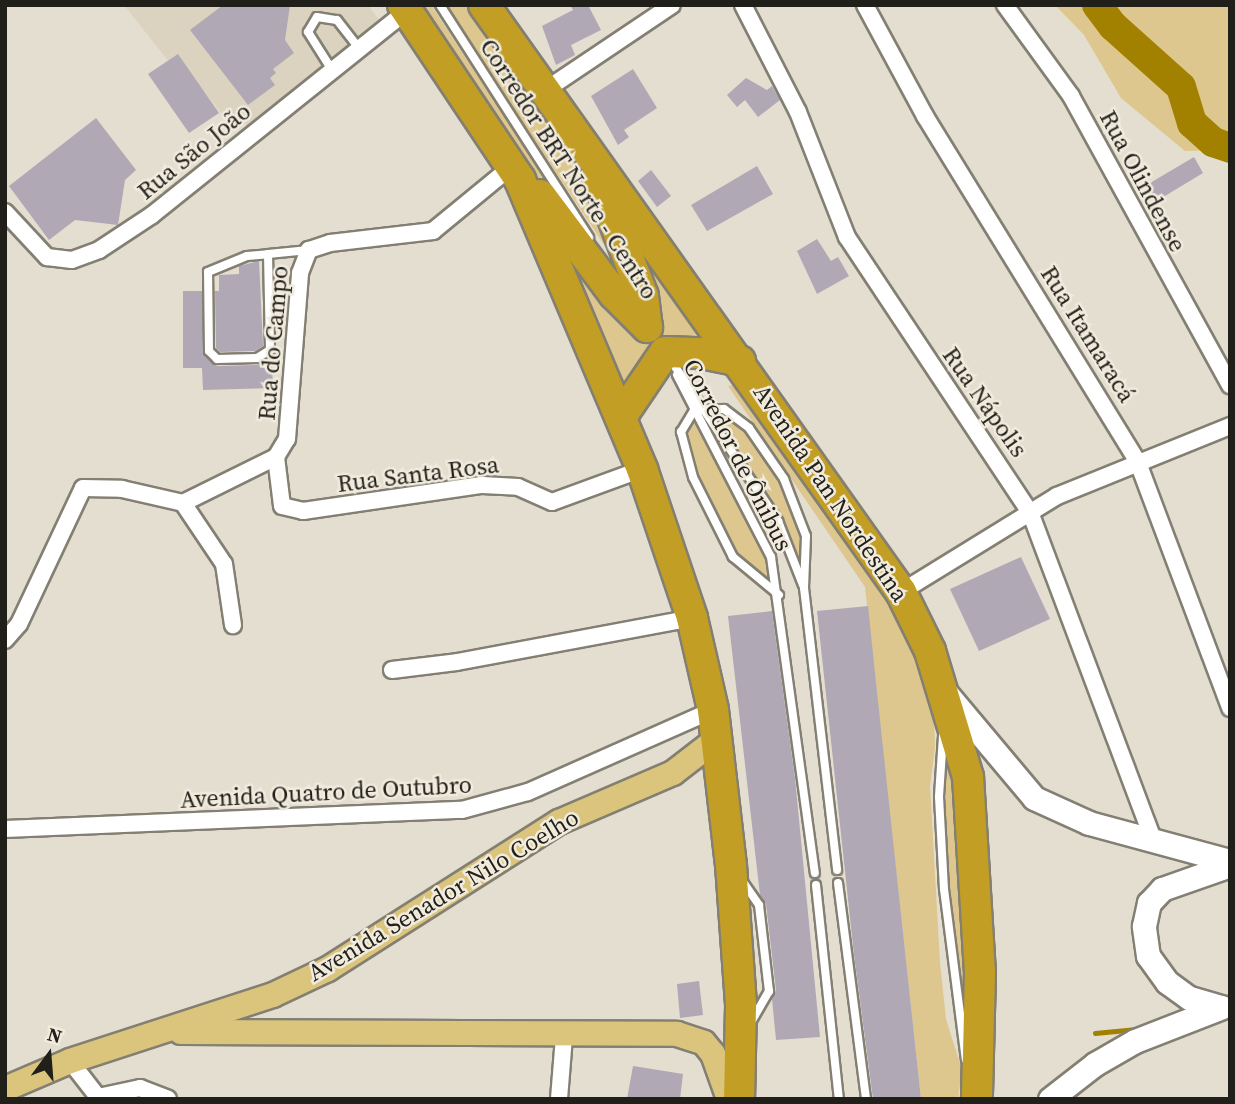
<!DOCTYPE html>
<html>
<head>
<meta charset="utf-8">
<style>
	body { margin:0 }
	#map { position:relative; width:1235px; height:1104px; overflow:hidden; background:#e3ded0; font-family:"Source Serif 4",serif }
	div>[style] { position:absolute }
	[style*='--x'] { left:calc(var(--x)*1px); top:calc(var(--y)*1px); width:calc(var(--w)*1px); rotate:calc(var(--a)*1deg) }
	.built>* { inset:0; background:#dbd3bf }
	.green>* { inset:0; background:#ddc78e }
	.stream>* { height:5px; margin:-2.5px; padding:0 2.5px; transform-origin:2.5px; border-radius:2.5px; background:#a38100 }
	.river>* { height:30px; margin:-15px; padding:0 15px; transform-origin:15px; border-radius:15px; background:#a38100 }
	.building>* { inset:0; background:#b0a8b5 }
	.roads { filter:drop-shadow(2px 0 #837f72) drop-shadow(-2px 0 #837f72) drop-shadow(0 2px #837f72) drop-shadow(0 -2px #837f72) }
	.lane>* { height:8px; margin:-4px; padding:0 4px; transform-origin:4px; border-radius:4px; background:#fff }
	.street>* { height:16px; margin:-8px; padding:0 8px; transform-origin:8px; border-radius:8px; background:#fff }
	.secondary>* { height:23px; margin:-11.5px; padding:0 11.5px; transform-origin:11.5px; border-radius:11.5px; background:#fff }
	.primary>* { height:24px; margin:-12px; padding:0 12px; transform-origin:12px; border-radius:12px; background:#dbc57c }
	.highway>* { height:30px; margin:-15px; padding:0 15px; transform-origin:15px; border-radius:15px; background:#c39e24 }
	span { translate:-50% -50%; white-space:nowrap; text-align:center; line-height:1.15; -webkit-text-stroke:5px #f0ebdd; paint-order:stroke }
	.street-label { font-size:24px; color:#211f1a }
	.frame { position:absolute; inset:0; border:7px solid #211f1a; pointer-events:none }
	.north { position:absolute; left:14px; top:1020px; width:70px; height:70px; -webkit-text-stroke:5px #f0ebdd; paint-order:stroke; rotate:16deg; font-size:19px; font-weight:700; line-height:28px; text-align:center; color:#211f1a }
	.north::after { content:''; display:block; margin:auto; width:24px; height:32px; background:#211f1a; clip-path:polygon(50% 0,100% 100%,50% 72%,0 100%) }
</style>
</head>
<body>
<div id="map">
	<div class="built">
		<i style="clip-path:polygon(124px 5px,368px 5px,381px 23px,247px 126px,240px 116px,230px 124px,177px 58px,170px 63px)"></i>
	</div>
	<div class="green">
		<i style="clip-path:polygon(410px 5px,431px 5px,573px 221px,523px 174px)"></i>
		<i style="clip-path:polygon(445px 5px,473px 5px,579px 160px,632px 287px)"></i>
		<i style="clip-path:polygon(1055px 5px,1230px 5px,1230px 150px,1185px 151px,1121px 98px,1084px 35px)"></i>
		<i style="clip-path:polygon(546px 218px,654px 353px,617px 408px)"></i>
		<i style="clip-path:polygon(616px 222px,728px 353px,666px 345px,652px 324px)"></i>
		<i style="clip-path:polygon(738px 384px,888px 601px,907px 635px,934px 713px,935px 748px,930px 786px,940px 962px,946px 1019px,962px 1070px,958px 1099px,921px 1099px,865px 587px,728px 386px)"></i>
		<i style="clip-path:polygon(715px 408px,745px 430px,783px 487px,807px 546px,804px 588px,778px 521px,709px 413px)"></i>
		<i style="clip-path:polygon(694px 410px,771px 557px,779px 595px,733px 557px,681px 444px)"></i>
		<i style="clip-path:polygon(945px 699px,960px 747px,976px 1070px,956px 1007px,939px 797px)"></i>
	</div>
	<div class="stream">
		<i style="--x:1095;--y:1033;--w:42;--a:-5.4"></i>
	</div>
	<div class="river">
		<i style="--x:1097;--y:5;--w:26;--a:53"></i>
		<i style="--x:1113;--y:26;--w:91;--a:41.9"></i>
		<i style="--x:1181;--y:87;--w:38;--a:73"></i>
		<i style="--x:1192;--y:123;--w:28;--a:42"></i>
		<i style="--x:1213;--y:142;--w:18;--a:19"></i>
	</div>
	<div class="building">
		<i style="clip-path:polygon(223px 5px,290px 5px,285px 40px,294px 53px,273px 69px,276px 73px,270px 78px,275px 85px,248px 105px,190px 30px)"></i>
		<i style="clip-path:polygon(570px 5px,588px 5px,601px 30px,571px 45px,575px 55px,556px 65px,542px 26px,573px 10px)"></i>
		<i style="clip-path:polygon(178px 54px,219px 113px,189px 133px,148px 74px)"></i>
		<i style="clip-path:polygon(633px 69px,657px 108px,624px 130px,629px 137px,618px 145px,591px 96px)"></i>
		<i style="clip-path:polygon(746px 78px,767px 90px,772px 86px,780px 100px,758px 117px,745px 100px,737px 107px,727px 95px)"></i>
		<i style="clip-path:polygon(96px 118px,136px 170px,125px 180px,118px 225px,75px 220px,49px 240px,9px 186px)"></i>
		<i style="clip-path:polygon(1194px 157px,1203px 173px,1155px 202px,1145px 186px)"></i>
		<i style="clip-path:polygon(757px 166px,773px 194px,707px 231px,691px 205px)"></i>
		<i style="clip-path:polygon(651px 170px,671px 196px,657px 207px,638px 181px)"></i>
		<i style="clip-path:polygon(817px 239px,831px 261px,838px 257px,849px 276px,817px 294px,797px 251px)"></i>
		<i style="clip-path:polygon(259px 261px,263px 346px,255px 351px,220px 352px,216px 348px,215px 291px,219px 291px,219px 275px,239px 274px,239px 266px)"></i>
		<i style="clip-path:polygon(183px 291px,202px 291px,204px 356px,217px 366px,257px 365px,266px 360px,267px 366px,272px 365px,273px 388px,203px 390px,202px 368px,183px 368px)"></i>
		<i style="clip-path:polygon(1021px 557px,1050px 619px,979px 651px,950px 589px)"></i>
		<i style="clip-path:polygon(868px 606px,877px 692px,921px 1099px,873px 1099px,854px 955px,817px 611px)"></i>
		<i style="clip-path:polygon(772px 611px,795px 778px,820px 1037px,776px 1040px,772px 999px,776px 990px,766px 904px,760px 895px,728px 616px)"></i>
		<i style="clip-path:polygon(699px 981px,703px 1015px,680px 1018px,677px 984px)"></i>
		<i style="clip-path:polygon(633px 1066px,683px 1074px,680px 1099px,627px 1099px)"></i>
	</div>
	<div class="roads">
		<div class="lane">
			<i style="--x:440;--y:5;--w:276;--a:57.3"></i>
			<i style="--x:332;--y:70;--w:45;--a:-122.3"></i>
			<i style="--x:308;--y:32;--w:17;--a:-59"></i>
			<i style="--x:317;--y:17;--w:20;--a:9"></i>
			<i style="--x:337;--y:20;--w:36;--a:52"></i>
			<i style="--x:268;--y:254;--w:96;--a:88.8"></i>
			<i style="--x:270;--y:350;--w:15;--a:148"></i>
			<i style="--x:257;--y:358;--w:40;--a:178.6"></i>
			<i style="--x:217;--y:359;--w:11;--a:-135"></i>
			<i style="--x:209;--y:351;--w:79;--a:-90.7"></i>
			<i style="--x:208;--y:272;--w:42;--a:-22.3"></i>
			<i style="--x:247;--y:256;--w:21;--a:-5"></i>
			<i style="--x:268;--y:254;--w:41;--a:-5.6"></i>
			<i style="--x:670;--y:359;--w:195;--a:56.3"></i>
			<i style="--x:778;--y:521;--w:69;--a:68.7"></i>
			<i style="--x:677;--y:375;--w:205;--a:62.7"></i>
			<i style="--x:771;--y:557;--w:319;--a:82.1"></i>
			<i style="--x:779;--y:595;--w:60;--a:-140.4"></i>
			<i style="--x:733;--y:557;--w:89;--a:-116.6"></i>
			<i style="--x:693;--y:477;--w:47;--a:-104.9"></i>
			<i style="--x:681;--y:432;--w:26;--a:-59"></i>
			<i style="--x:694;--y:410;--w:30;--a:-2"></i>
			<i style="--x:724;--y:409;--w:31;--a:37"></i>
			<i style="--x:749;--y:428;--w:62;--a:55.5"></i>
			<i style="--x:784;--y:479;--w:61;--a:68.9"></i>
			<i style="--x:806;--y:536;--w:52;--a:92.2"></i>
			<i style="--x:804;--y:588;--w:284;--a:83.3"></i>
			<i style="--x:943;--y:736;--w:61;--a:93.8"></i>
			<i style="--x:939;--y:797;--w:92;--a:86.9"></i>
			<i style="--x:944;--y:889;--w:172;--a:82.7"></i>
			<i style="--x:743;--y:882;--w:28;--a:55"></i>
			<i style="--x:759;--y:905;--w:87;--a:83.4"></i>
			<i style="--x:769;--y:991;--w:39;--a:120"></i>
			<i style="--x:838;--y:883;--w:218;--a:82.6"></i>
			<i style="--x:816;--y:885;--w:215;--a:83.9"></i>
		</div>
		<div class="street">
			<i style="--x:743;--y:5;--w:120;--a:62.8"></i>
			<i style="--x:798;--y:112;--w:134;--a:68.6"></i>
			<i style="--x:847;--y:237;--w:330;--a:56.4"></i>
			<i style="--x:1030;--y:512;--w:353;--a:69.4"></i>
			<i style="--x:865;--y:5;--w:126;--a:61.6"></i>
			<i style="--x:925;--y:116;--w:404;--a:58.4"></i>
			<i style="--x:1137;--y:460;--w:265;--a:69.4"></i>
			<i style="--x:1005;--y:5;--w:112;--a:54"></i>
			<i style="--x:1071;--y:96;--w:330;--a:61.2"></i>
			<i style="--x:544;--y:91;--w:154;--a:-33.9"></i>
			<i style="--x:5;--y:212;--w:62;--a:47"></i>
			<i style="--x:47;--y:257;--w:25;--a:7"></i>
			<i style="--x:72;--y:260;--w:29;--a:-20"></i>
			<i style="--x:99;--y:250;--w:64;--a:-33.4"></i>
			<i style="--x:152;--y:215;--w:327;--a:-38.7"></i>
			<i style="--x:276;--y:457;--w:49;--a:83"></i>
			<i style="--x:282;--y:506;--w:22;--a:13"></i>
			<i style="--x:303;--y:511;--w:181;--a:-8.3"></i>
			<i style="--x:482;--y:485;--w:36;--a:3"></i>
			<i style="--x:518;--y:487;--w:37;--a:24"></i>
			<i style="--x:552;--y:502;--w:96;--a:-20.1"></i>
			<i style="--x:183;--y:503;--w:73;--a:56.1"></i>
			<i style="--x:224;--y:564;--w:62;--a:81.6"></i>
			<i style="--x:901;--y:592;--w:183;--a:-31.6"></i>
			<i style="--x:1057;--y:496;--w:187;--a:-22"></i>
			<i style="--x:5;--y:640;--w:21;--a:-49"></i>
			<i style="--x:19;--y:624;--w:150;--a:-64.8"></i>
			<i style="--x:83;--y:488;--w:39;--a:1"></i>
			<i style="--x:122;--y:489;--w:63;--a:12.9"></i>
			<i style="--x:183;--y:503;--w:104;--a:-26.3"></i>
			<i style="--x:276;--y:457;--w:21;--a:-59"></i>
			<i style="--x:287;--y:439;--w:167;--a:-85.5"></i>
			<i style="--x:300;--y:273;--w:25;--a:-69"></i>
			<i style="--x:309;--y:250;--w:22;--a:-18"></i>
			<i style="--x:330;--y:243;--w:104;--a:-6.6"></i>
			<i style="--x:433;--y:231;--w:101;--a:-39.4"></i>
			<i style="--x:392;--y:670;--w:65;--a:-7"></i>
			<i style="--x:457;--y:662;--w:239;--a:-10.6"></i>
			<i style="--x:5;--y:829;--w:457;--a:-2.4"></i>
			<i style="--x:462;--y:810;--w:68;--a:-15.3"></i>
			<i style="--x:528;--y:792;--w:202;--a:-23.9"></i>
			<i style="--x:70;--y:1061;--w:46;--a:52.1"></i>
			<i style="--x:98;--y:1097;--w:43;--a:-12.1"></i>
			<i style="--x:140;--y:1088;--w:30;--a:21"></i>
			<i style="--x:559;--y:1099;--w:62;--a:-85.4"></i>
		</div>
		<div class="secondary">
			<i style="--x:946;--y:693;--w:137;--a:50"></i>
			<i style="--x:1034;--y:798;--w:60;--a:24.4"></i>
			<i style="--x:1089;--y:823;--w:146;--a:15.1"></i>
			<i style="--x:1221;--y:1007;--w:33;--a:-164"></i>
			<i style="--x:1189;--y:998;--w:27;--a:-144"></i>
			<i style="--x:1167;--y:982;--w:32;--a:-126"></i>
			<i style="--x:1148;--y:956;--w:30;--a:-98"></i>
			<i style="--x:1144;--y:926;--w:24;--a:-78"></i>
			<i style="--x:1149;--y:903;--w:19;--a:-47"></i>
			<i style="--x:1162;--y:889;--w:72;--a:-19.4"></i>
			<i style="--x:1050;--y:1099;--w:57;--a:-37.9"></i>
			<i style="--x:1095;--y:1064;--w:46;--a:-29.9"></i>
			<i style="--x:1135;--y:1041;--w:93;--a:-21.3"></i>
		</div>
		<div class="primary">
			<i style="--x:181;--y:1032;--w:496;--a:0.2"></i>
			<i style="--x:677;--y:1034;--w:28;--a:18"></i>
			<i style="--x:704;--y:1043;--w:14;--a:51"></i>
			<i style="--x:713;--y:1054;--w:48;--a:70.4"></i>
			<i style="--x:5;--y:1089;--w:71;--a:-23.3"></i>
			<i style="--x:70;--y:1061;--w:213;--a:-18"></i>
			<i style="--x:273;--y:995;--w:61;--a:-25.3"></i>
			<i style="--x:328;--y:969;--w:274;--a:-32.5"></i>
			<i style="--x:559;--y:822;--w:124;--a:-23.3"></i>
			<i style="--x:673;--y:773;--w:56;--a:-37.7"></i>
		</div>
		<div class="highway">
			<i style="--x:403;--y:5;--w:211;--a:56.2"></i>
			<i style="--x:520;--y:180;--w:314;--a:67.1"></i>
			<i style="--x:642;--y:469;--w:157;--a:71.4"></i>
			<i style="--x:692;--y:618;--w:94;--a:77.1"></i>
			<i style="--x:713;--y:710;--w:156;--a:83.4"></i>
			<i style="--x:731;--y:865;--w:141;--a:85.9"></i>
			<i style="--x:741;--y:1006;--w:93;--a:91.2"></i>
			<i style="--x:484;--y:5;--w:720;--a:54.61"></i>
			<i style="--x:901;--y:592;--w:66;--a:63.8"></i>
			<i style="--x:930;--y:651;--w:132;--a:73.2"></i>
			<i style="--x:968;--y:777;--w:195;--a:86.5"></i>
			<i style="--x:980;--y:972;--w:127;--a:91.4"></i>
			<i style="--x:598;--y:179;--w:125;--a:69"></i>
			<i style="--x:643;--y:296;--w:31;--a:83"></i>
			<i style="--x:540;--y:195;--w:124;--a:53.2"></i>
			<i style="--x:614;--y:294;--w:47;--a:45"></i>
			<i style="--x:621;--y:417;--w:78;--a:-55.9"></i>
			<i style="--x:665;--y:352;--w:37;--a:2"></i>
			<i style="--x:702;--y:353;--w:39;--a:12"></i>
		</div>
	</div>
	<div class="street-label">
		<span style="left:194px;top:151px;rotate:-39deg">Rua São João</span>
		<span style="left:569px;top:169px;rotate:57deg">Corredor BRT Norte - Centro</span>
		<span style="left:1143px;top:181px;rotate:62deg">Rua Olindense</span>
		<span style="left:1088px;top:334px;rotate:58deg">Rua Itamaracá</span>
		<span style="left:273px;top:343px;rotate:-85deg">Rua do Campo</span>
		<span style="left:985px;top:402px;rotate:55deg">Rua Nápolis</span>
		<span style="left:738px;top:455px;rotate:63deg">Corredor de Ônibus</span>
		<span style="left:418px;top:474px;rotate:-7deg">Rua Santa Rosa</span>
		<span style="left:831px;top:493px;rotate:56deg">Avenida Pan Nordestina</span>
		<span style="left:326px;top:792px;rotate:-3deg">Avenida Quatro de Outubro</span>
		<span style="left:443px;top:895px;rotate:-31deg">Avenida Senador Nilo Coelho</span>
	</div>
	<div class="frame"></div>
	<div class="north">N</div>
</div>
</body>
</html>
